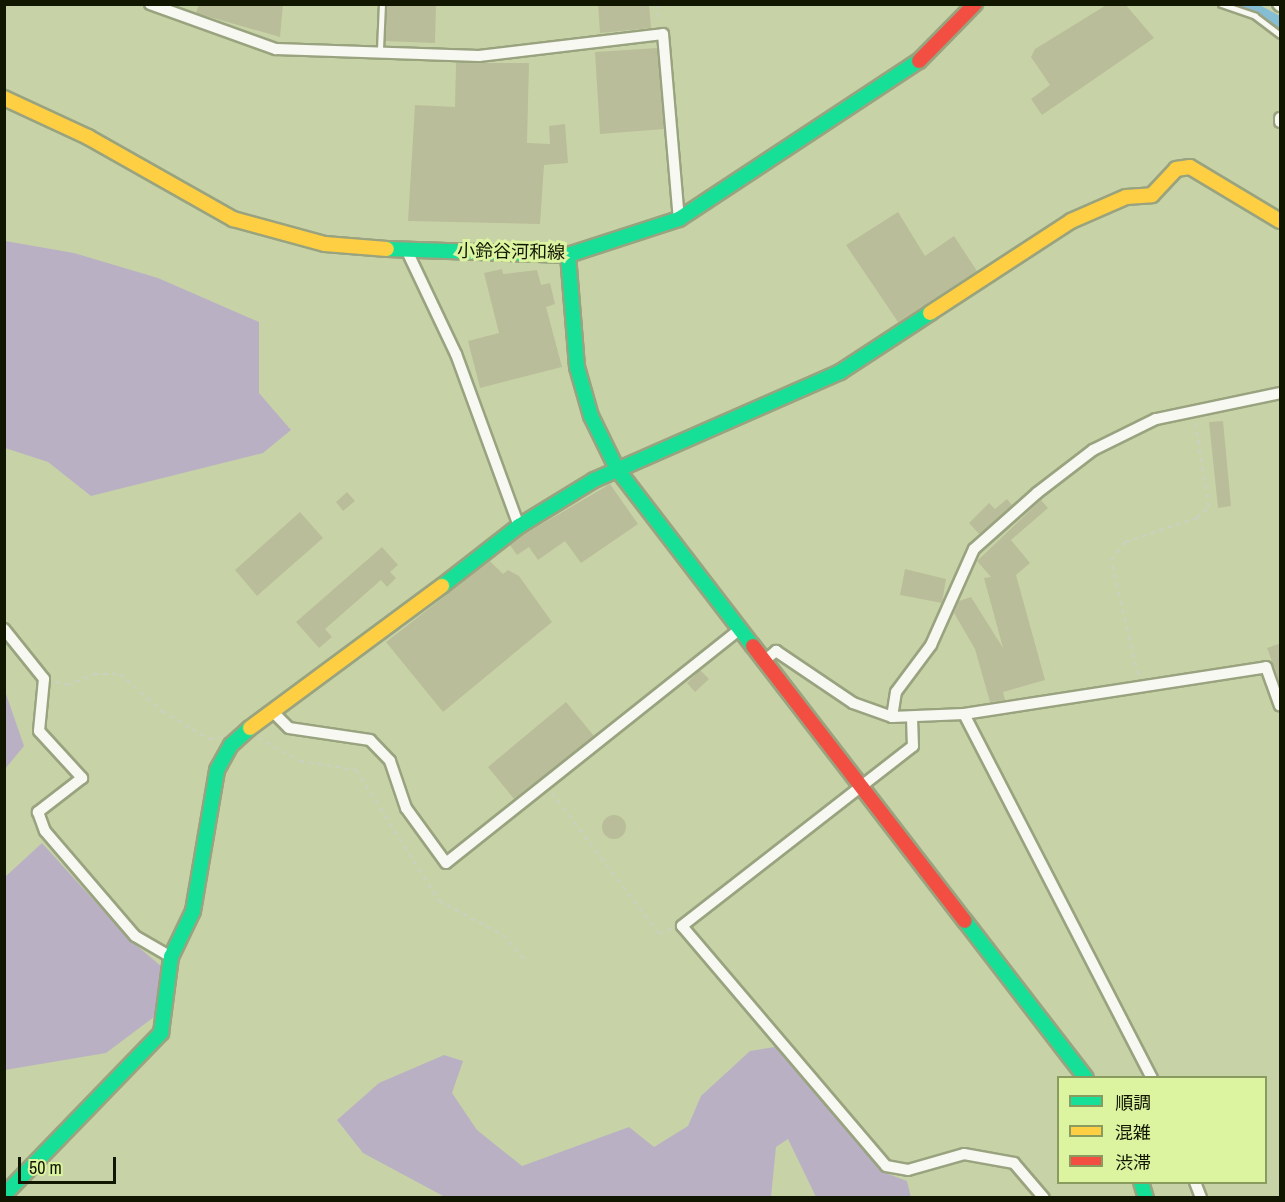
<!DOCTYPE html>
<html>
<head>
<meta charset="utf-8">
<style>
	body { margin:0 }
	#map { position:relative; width:1285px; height:1202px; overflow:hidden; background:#c7d3a7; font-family:"Archivo Narrow","Noto Sans JP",sans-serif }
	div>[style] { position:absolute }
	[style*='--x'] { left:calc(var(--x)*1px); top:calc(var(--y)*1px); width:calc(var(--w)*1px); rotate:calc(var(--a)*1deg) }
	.forest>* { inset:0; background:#bab0c4 }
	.canal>* { height:14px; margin:-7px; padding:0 7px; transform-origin:7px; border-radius:7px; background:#85bdd5 }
	.building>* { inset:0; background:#babd99 }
	.round { border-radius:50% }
	.path>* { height:2px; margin-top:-1px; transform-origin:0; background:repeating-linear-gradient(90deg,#cbcfc1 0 4.5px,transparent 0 9px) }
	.roads { filter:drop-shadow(2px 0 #99a37f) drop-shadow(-2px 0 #99a37f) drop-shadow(0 2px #99a37f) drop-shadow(0 -2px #99a37f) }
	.lane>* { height:5px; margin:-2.5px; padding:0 2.5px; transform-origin:2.5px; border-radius:2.5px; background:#f7f8f2 }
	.street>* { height:10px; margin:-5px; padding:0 5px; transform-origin:5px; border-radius:5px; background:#f7f8f2 }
	.fast>* { height:14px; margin:-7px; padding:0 7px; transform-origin:7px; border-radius:7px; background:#16e098 }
	.slow>* { height:14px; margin:-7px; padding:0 7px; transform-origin:7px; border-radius:7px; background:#ffcf43 }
	.jam>* { height:14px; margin:-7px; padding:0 7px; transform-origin:7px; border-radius:7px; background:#f24e42 }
	span { translate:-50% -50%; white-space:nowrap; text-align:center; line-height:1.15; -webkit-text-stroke:6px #dcf3a0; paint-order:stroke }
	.street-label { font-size:18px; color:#101600 }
	.frame { position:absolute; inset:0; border:6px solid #101600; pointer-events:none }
	.legend { position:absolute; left:1057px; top:1076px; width:210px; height:108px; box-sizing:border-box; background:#dcf3a0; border:2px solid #8a9b60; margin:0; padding:8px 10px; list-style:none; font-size:18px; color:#101600 }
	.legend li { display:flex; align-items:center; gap:12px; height:30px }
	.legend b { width:30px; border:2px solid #8a9b60 }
	.scale { position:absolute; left:18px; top:1157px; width:98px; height:27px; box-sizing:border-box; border:3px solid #101600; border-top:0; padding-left:8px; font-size:18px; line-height:21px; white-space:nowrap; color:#101600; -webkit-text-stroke:4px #dcf3a0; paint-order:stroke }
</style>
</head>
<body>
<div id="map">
	<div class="forest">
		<i style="clip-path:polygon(5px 241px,74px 253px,158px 278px,259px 322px,259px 393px,291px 430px,263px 453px,91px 496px,48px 462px,5px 448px)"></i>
		<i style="clip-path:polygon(5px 691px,24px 746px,5px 769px,4px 769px)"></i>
		<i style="clip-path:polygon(42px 843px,129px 939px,162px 967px,154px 1017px,106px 1053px,5px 1070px,5px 877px)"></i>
		<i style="clip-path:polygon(781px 1046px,883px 1172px,907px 1181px,911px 1197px,816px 1197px,788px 1139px,776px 1147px,771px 1197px,445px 1197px,363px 1153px,337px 1120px,379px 1083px,444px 1055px,463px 1061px,452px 1093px,477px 1130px,522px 1166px,629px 1127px,654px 1147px,688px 1126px,701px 1096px,750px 1051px)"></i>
	</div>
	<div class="canal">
		<i style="--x:1243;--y:4;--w:42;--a:28.4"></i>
	</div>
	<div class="building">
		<i style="clip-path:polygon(199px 4px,283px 4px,280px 37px,196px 13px)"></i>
		<i style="clip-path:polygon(387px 4px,436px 4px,435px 43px,385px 41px)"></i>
		<i style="clip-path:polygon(598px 4px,649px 4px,651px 28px,600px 33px)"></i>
		<i style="clip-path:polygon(1108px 4px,1125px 4px,1154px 38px,1042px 115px,1031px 99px,1050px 85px,1031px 57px,1035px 49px)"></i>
		<i style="clip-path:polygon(657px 48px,664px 129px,600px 134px,595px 52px)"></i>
		<i style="clip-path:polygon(456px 63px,529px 63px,527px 143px,550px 144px,549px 126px,565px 124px,568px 163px,544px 165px,540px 224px,408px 221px,415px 105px,455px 107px)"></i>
		<i style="clip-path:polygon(898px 212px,925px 256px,954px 236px,977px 271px,898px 322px,846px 245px)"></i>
		<i style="clip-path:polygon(502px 269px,503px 274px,537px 270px,541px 285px,550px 283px,555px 304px,546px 307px,562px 367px,480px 388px,468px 341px,499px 333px,484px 273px)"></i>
		<i style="clip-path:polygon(1223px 421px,1231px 506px,1218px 508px,1209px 422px)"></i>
		<i style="clip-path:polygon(610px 484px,638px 524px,581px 563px,565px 541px,538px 560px,529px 547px,517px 555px,510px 545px,525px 534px)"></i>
		<i style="clip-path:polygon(347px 492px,355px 501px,343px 511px,336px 502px)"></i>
		<i style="clip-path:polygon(1007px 499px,1012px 505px,979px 534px,969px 523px,989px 503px,995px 509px)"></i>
		<i style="clip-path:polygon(1041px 500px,1048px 508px,1011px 540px,1030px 563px,1016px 575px,1045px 680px,1003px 692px,1005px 700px,990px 702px,975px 649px,954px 613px,959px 601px,971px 597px,1003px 648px,984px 578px,991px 577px,977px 561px)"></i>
		<i style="clip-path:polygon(300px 512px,323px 538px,257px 596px,235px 570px)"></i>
		<i style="clip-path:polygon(382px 547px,398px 565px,390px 572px,396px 578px,387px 587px,381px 580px,325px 629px,332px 637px,319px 648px,296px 622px)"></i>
		<i style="clip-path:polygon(490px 561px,503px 574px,508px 570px,519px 576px,552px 622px,443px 712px,386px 642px)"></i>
		<i style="clip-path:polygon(905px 569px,946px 579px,942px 603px,900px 595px)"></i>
		<i style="clip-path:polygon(1281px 643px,1281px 683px,1280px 683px,1267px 648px)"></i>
		<i style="clip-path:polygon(700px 670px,709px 679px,695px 692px,687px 683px)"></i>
		<i style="clip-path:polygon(566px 702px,594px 736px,514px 799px,488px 767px)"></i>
		<i class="round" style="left:602px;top:815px;width:24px;height:24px"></i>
	</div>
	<div class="path">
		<i style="--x:657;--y:4;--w:18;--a:81"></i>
		<i style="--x:1138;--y:675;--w:118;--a:-103.2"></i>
		<i style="--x:1111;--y:560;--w:23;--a:-52"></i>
		<i style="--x:1125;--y:542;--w:76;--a:-18.4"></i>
		<i style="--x:1197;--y:518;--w:16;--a:-43"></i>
		<i style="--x:1209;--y:507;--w:86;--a:-99.4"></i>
		<i style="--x:55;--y:682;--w:12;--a:14"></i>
		<i style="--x:67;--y:685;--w:29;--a:-22"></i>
		<i style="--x:94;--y:674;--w:26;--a:0"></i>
		<i style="--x:120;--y:674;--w:56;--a:41.4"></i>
		<i style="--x:162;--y:711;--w:55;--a:30.8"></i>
		<i style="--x:209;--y:739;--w:11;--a:-10"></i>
		<i style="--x:259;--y:738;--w:47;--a:29.3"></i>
		<i style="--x:300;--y:761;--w:57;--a:9.1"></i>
		<i style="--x:356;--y:770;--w:155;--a:57.6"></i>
		<i style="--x:439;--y:901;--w:72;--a:28"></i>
		<i style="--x:503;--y:935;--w:35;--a:49"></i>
		<i style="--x:552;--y:793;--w:177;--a:52.8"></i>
		<i style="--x:659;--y:934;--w:13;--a:-23"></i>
	</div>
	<div class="roads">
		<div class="lane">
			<i style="--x:1221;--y:4;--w:36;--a:19"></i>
			<i style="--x:1255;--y:16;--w:31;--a:37"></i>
			<i style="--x:380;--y:49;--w:45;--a:-87.5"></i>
		</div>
		<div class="street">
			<i style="--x:150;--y:4;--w:134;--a:19.7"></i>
			<i style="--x:276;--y:49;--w:203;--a:2"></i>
			<i style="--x:479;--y:56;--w:185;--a:-6.8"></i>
			<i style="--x:663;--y:34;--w:186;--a:85.1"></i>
			<i style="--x:1278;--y:4;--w:3;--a:45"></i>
			<i style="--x:1280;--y:118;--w:4;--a:90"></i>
			<i style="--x:407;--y:251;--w:114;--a:64.6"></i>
			<i style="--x:456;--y:354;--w:183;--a:69.9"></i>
			<i style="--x:4;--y:629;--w:64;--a:51.3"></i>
			<i style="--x:44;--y:679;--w:52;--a:95.5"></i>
			<i style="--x:39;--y:731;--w:64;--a:47.5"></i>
			<i style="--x:82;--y:778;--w:56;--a:142.3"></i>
			<i style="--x:38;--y:812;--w:20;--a:70"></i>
			<i style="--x:45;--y:831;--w:138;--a:49.4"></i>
			<i style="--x:135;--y:936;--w:42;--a:30.3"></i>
			<i style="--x:764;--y:661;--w:16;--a:-40"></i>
			<i style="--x:776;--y:651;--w:93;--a:34"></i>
			<i style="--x:853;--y:703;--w:41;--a:19.7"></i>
			<i style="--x:892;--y:717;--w:72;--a:-2.4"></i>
			<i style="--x:964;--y:714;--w:306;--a:-8.8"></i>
			<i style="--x:1266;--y:667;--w:41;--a:70.3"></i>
			<i style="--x:274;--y:713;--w:21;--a:45"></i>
			<i style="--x:289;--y:728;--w:82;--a:8.4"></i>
			<i style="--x:370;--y:740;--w:29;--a:46"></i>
			<i style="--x:390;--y:761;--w:50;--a:71.2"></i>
			<i style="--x:406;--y:808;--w:68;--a:54"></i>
			<i style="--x:446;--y:863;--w:374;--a:-38.5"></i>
			<i style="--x:964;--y:714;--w:410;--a:62.7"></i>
			<i style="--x:892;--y:717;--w:25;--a:-81"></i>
			<i style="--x:896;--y:692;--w:59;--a:-53.3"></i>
			<i style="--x:931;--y:645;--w:105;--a:-65.9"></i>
			<i style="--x:974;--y:549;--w:84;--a:-41.6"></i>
			<i style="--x:1037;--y:493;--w:71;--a:-37.5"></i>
			<i style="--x:1093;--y:450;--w:70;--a:-26.2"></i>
			<i style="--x:1156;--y:419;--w:127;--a:-11.8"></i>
			<i style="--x:912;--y:718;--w:28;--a:88"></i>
			<i style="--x:913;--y:746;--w:293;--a:142.1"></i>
			<i style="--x:682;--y:926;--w:315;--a:49.6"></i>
			<i style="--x:886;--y:1166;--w:22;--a:10"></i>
			<i style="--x:908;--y:1170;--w:58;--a:-15.9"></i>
			<i style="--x:964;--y:1154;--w:51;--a:10.2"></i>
			<i style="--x:1014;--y:1163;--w:46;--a:49.4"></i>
			<i style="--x:1195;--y:1182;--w:17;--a:69"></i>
		</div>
		<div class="fast">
			<i style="--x:387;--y:249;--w:181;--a:1.9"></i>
			<i style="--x:568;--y:255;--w:117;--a:-18"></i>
			<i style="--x:679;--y:219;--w:287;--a:-33.4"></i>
			<i style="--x:568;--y:255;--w:112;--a:85.4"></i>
			<i style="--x:577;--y:367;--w:51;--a:74.1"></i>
			<i style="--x:591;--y:416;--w:59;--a:63.9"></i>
			<i style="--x:617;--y:469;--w:223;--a:52.5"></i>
			<i style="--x:442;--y:586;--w:98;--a:-37.9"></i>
			<i style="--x:519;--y:526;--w:88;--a:-31.5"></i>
			<i style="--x:594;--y:480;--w:269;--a:-23.7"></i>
			<i style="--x:840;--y:372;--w:108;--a:-33.2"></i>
			<i style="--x:965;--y:921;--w:198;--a:52.4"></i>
			<i style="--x:1141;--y:1182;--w:17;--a:73"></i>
			<i style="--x:4;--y:1195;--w:226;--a:-45.9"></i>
			<i style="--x:161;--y:1033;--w:77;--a:-82.5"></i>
			<i style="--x:171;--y:957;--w:51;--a:-64.4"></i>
			<i style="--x:193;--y:911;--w:143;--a:-80.3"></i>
			<i style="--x:217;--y:770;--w:29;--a:-61"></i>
			<i style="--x:231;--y:745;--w:25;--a:-42"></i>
		</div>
		<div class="slow">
			<i style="--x:4;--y:98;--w:93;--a:24.9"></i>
			<i style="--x:88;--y:137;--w:167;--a:29.5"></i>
			<i style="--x:233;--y:219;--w:95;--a:15.2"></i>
			<i style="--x:325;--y:244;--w:62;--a:4.6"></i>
			<i style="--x:930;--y:313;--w:168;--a:-33.1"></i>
			<i style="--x:1071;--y:221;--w:60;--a:-23.6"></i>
			<i style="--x:1126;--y:197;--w:26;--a:-4"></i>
			<i style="--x:1152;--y:195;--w:35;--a:-47"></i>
			<i style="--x:1176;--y:169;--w:14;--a:-8"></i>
			<i style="--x:1190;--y:167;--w:105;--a:31"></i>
			<i style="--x:250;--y:728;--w:239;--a:-36.5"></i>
		</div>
		<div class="jam">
			<i style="--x:919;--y:61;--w:80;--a:-45.5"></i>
			<i style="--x:753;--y:646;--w:347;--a:52.4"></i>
		</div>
	</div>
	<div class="street-label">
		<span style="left:511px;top:252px;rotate:1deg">小鈴谷河和線</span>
	</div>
	<div class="frame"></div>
	<ul class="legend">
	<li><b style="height:8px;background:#16e098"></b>順調</li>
	<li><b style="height:8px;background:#ffcf43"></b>混雑</li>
	<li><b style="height:8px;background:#f24e42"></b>渋滞</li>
	</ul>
	<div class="scale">50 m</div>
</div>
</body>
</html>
